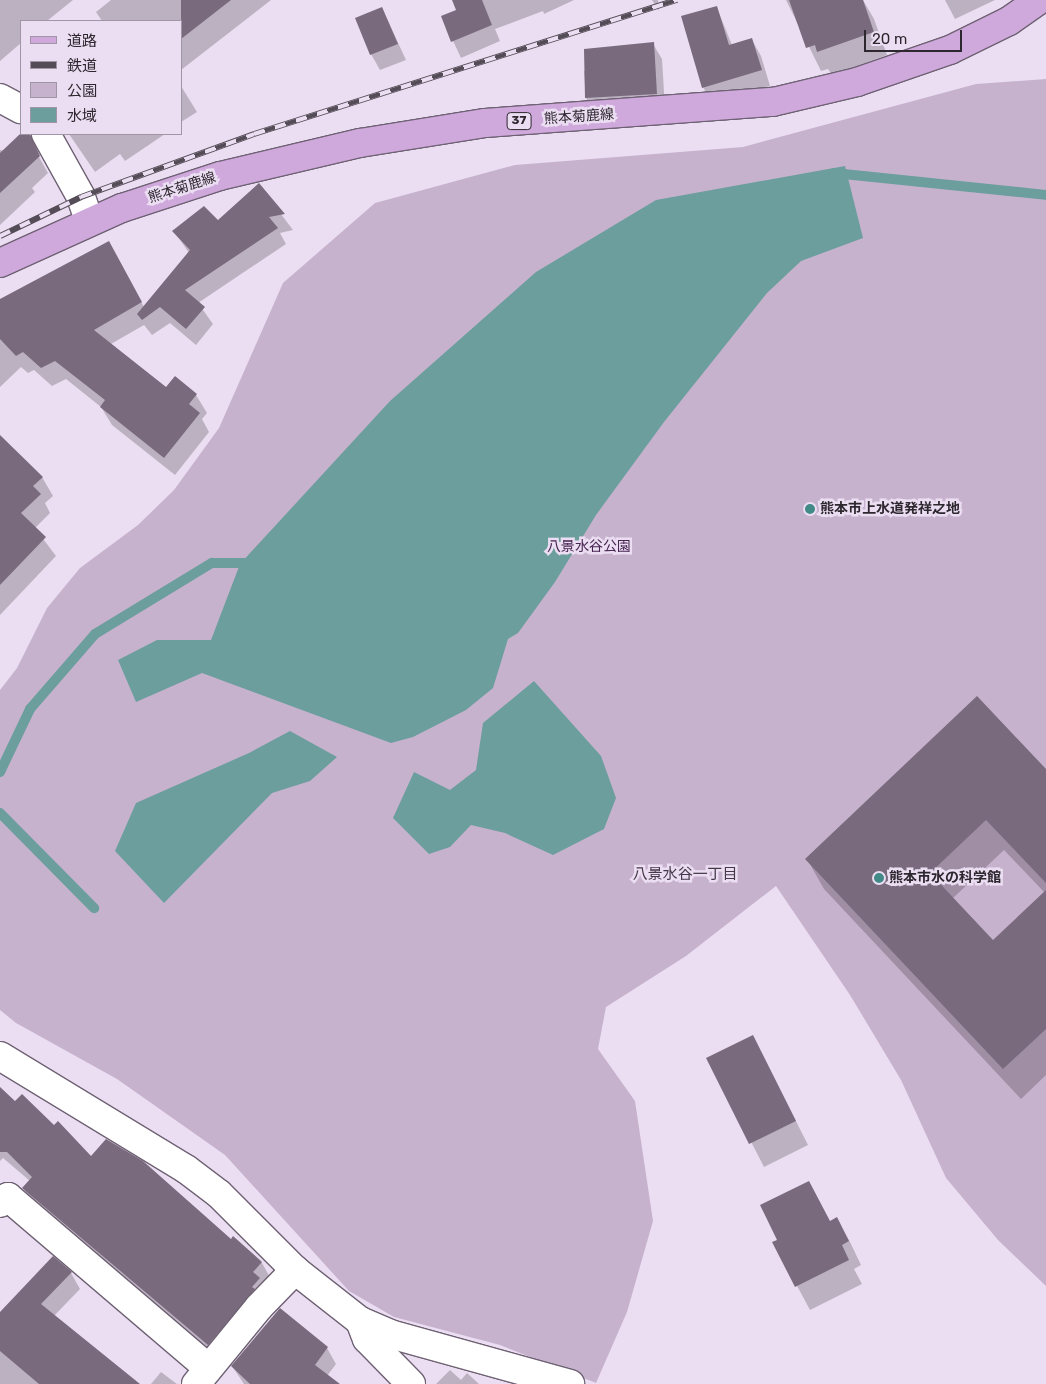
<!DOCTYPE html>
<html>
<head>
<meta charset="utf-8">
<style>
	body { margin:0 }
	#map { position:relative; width:1046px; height:1384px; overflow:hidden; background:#ecdef2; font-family:Rubik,"Noto Sans JP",sans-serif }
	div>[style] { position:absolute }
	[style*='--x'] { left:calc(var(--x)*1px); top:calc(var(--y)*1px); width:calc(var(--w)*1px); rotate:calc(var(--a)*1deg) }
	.green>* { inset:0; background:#c7b2ce }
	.water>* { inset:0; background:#6b9e9c }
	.shadow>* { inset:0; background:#0003 }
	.stream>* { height:10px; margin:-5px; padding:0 5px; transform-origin:5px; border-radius:5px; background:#6b9e9c }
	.building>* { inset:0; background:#796b7d }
	.roads { filter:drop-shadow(1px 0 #6e6173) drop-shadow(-1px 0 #6e6173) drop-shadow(0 1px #6e6173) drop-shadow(0 -1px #6e6173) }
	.street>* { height:28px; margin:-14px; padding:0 14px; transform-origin:14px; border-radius:14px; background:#fff }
	.primary>* { height:28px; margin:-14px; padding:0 14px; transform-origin:14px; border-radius:14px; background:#cfa9dc }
	.rail>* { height:5.5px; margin-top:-2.75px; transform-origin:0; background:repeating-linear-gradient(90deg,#ecdef2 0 11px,#544d57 0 22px); box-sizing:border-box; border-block:1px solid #544d57 }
	.dots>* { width:14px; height:14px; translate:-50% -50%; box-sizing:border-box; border:2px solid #ecdef2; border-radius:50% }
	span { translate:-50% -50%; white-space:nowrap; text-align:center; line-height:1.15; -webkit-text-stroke:5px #ecdef2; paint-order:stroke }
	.shield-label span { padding:1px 4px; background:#ecdef2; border:1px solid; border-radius:4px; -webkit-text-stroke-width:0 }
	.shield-label { font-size:12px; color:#2d272f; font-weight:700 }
	.street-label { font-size:14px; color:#2d272f }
	.poi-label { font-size:14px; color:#2d272f; font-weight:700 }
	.left { translate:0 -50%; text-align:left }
	.park-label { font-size:14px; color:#462551 }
	.neighbourhood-label { font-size:15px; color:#453949 }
	.legend { position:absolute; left:20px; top:20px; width:162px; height:115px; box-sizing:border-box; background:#ecdef2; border:1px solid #a095a4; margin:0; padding:6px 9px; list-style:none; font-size:15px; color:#2d272f }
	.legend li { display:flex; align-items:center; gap:10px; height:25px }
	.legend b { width:25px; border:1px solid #a095a4 }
	.scale { position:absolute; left:864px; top:30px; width:98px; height:22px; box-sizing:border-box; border:2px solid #2d272f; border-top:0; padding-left:6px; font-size:15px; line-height:18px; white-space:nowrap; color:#2d272f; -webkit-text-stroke:4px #ecdef2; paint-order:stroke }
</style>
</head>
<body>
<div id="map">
	<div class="green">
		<i style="clip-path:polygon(1046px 79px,1046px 1286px,998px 1240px,946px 1178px,901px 1080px,850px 995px,776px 886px,686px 956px,606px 1007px,598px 1049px,635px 1101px,653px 1221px,627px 1312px,596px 1383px,500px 1345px,394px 1317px,349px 1291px,225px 1155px,117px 1079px,16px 1023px,0 1010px,0 690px,17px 668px,47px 608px,80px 568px,138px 525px,174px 490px,219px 428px,283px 283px,375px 203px,515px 165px,743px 147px,976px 84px)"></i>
	</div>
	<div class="water">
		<i style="clip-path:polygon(845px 166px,863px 238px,801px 261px,767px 293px,664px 422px,596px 515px,555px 582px,518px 633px,508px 639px,493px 688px,466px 710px,413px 737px,391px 743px,202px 673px,136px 702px,118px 660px,157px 640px,211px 640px,240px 564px,390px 401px,536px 272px,656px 200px)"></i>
		<i style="clip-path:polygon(534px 681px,601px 756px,616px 798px,604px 829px,553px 855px,505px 833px,471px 825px,450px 847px,429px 854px,393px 818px,414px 772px,450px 790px,476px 770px,483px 723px)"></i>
		<i style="clip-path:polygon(290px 731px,337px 757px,310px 781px,272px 793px,164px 903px,115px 851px,136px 803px,249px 753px)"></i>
	</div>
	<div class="shadow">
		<i style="clip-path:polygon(0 0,73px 0,47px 21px,21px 21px,21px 43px,0 61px)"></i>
		<i style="clip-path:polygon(111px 0,271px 0,181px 70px,181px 21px,102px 21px,96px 12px)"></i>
		<i style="clip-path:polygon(453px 0,574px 0,544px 14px,543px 11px,495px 29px,500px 41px,461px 58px,442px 17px,457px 11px)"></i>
		<i style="clip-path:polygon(652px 0,658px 0,659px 11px)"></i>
		<i style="clip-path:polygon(786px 0,863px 0,874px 19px,887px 55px,832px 75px,828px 69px,821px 71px)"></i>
		<i style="clip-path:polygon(945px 0,995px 0,955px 19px)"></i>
		<i style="clip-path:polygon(382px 8px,406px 60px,380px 70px,371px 54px)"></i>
		<i style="clip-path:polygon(717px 8px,732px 45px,752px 40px,761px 56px,770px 86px,712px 103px,703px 87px)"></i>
		<i style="clip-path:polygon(653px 44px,662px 59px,665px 108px,594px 113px,586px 98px,584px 71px)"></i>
		<i style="clip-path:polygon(181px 86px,197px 112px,181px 122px)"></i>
		<i style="clip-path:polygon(69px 134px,165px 134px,125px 161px,120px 154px,95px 172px)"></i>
		<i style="clip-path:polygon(0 150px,39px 157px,48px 173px,32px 188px,35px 192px,0 225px)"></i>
		<i style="clip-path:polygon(259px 185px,293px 230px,280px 233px,286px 244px,198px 303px,213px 324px,196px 345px,170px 323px,152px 335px,144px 325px,111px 344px,167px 388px,175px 378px,196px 395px,207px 413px,202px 419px,209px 432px,175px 475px,112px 425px,101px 407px,66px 379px,52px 386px,34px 370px,28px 373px,21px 367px,0 387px,0 300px,119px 261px,144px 307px,189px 253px,174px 231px,218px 221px)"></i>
		<i style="clip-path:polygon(0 436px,42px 477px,53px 496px,45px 503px,50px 513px,35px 528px,56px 556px,0 615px)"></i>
		<i style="clip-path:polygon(evenodd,1046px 771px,1046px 1075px,1021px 1099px,824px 889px,807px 859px,1046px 771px,1004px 850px,1045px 893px,993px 942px,952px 899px,1004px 850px)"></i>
		<i style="clip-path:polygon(753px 1036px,808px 1145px,764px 1167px,708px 1058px)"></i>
		<i style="clip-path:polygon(0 1088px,15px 1103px,54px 1127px,91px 1157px,231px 1241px,234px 1238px,262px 1263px,271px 1279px,217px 1360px,32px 1204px,23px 1188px,30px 1181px,3px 1158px,0 1161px)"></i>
		<i style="clip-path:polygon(809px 1182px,830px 1222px,836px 1219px,850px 1242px,861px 1265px,854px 1269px,862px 1284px,810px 1310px,774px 1243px,779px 1240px)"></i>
		<i style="clip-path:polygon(53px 1258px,71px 1273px,80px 1289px,54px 1316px,138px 1384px,0 1384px,0 1314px)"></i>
		<i style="clip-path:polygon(327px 1348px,336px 1364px,327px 1376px,338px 1384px,244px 1384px,232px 1366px)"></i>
		<i style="clip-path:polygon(450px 1370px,461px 1380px,467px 1373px,479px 1384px,436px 1384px)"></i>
		<i style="clip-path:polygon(161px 1372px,177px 1384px,151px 1384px)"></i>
	</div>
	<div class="stream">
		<i style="--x:834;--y:173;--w:213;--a:5.9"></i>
		<i style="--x:0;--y:772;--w:70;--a:-64.5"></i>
		<i style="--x:30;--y:709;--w:99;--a:-49.1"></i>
		<i style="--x:95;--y:634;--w:137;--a:-31.3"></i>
		<i style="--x:212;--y:563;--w:40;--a:0"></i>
		<i style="--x:0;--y:813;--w:134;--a:45.3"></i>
	</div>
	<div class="building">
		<i style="clip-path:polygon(181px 0,231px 0,181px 39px)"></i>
		<i style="clip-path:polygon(452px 0,482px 0,492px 25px,451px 42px,441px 16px,456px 10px)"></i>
		<i style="clip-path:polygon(789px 0,863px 0,874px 32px,817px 52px,815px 45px,806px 48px)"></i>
		<i style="clip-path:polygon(717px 6px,729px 45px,752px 38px,762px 70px,702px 88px,681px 16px)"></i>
		<i style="clip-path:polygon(382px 7px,398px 44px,370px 55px,355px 18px)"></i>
		<i style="clip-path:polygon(654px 42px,657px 94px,585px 98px,584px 49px)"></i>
		<i style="clip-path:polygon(20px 134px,30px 134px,40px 156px,0 193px,0 153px)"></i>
		<i style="clip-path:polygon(259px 183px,285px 214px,269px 217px,278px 228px,185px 290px,205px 307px,186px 329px,160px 307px,142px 320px,137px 314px,190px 250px,172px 231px,204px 206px,218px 220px)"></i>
		<i style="clip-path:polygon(109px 241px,142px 302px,94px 330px,166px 387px,175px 376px,197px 394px,189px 404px,200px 413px,164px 458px,100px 407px,105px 400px,55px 361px,41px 368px,23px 352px,16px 356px,0 339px,0 299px)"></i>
		<i style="clip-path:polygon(0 435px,43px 477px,33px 486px,41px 494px,21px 513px,46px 537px,0 585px)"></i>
		<i style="clip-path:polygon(977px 696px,1046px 769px,1046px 883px,986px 820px,930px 873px,993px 940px,1046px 890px,1046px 1029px,1003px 1069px,805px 859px)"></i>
		<i style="clip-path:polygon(753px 1035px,796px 1121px,749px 1144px,706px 1058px)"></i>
		<i style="clip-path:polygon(0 1087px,15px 1101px,22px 1094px,54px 1125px,58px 1121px,91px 1156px,106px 1139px,143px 1161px,231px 1239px,233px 1236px,262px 1262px,253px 1272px,260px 1278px,252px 1287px,255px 1289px,208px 1345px,22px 1188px,32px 1177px,7px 1152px,0 1152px)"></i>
		<i style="clip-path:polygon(809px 1181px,830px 1221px,837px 1217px,849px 1241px,842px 1245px,849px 1260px,795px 1287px,772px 1242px,777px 1240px,760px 1205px)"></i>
		<i style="clip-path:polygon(53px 1256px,72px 1272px,41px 1304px,140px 1384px,39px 1384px,0 1351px,0 1312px)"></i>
		<i style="clip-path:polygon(280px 1308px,328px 1347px,315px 1365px,340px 1384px,250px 1384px,231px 1366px)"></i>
	</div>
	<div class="roads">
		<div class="street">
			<i style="--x:0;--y:98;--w:24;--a:28"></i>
			<i style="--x:46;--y:134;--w:72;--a:60.9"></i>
			<i style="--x:81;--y:197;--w:24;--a:71"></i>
			<i style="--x:0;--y:1056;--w:218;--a:31.3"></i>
			<i style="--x:186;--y:1169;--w:41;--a:37.1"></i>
			<i style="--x:219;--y:1194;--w:107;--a:45"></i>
			<i style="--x:295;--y:1270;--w:83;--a:38.1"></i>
			<i style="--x:360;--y:1321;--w:33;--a:23"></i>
			<i style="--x:390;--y:1334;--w:187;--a:15.5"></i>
			<i style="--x:0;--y:1203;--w:10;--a:-37"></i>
			<i style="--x:8;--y:1197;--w:263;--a:40.5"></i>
			<i style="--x:360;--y:1321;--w:19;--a:69"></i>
			<i style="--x:367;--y:1339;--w:63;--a:45.6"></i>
			<i style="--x:196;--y:1384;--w:99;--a:-50.7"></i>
			<i style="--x:259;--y:1307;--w:52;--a:-45.8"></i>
		</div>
		<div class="primary">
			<i style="--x:0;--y:263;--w:134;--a:-24.3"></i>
			<i style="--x:122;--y:208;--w:103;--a:-18.1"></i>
			<i style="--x:220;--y:176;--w:144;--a:-13.3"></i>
			<i style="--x:360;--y:143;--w:127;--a:-9.1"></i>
			<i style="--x:485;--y:123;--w:289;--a:-4.2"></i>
			<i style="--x:773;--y:102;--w:86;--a:-13.4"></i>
			<i style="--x:857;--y:82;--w:98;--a:-19"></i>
			<i style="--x:950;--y:50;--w:66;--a:-26.2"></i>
			<i style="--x:1009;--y:21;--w:37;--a:-35"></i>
		</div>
	</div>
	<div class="rail">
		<i style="--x:0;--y:236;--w:90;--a:-25.7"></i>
		<i style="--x:81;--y:197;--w:184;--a:-20"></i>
		<i style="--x:254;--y:134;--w:444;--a:-17.6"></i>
	</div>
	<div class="dots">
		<i style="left:810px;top:509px;background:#428a87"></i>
		<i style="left:879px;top:878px;background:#428a87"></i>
	</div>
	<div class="shield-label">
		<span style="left:519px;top:121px">37</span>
	</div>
	<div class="street-label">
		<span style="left:579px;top:117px;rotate:-4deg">熊本菊鹿線</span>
		<span style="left:182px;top:188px;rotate:-18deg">熊本菊鹿線</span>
	</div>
	<div class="poi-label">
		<span class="left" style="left:820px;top:509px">熊本市上水道発祥之地</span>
		<span class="left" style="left:889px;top:878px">熊本市水の科学館</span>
	</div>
	<div class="park-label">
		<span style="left:589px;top:547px">八景水谷公園</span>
	</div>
	<div class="neighbourhood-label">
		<span style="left:685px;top:875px">八景水谷一丁目</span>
	</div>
	<ul class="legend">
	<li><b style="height:6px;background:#cfa9dc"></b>道路</li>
	<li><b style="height:6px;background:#544d57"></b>鉄道</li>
	<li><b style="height:14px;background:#c7b2ce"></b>公園</li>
	<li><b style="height:14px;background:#6b9e9c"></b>水域</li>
	</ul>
	<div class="scale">20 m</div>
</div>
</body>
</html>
